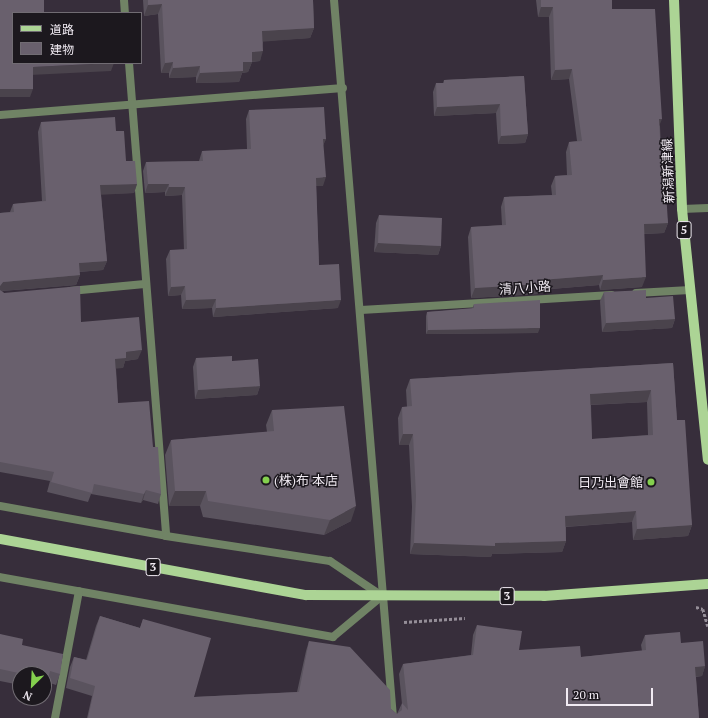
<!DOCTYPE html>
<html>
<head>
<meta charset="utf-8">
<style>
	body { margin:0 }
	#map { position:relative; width:708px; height:718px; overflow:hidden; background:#372e3b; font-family:"PT Serif","Noto Sans JP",serif }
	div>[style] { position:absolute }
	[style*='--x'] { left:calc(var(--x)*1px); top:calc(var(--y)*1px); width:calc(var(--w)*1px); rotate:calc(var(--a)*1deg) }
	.path>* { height:2.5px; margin-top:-1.25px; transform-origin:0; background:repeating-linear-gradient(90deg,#958e98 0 3px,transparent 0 5px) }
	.minor>* { height:8px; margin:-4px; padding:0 4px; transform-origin:4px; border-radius:4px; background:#708365 }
	.primary>* { height:10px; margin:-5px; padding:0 5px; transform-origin:5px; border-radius:5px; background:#acd495 }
	.wall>* { inset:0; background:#5a535e }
	.shaded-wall>* { inset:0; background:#4a434c }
	.building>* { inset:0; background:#69606d }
	.dots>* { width:11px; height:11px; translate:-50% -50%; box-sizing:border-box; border:2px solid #1c181e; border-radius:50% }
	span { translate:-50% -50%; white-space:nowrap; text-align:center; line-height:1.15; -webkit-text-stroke:3px #1c181e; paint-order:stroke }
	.shield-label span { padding:1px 3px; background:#1c181e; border:1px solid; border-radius:3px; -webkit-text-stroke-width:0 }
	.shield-label { font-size:12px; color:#f1ebf3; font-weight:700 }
	.street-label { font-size:13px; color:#f1ebf3 }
	.poi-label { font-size:13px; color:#f1ebf3 }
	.left { translate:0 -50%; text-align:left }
	.right { translate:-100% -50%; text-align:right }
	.legend { position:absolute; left:12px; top:12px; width:130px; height:52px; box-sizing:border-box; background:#1c181e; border:1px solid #716c73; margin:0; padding:5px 7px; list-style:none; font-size:12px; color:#f1ebf3 }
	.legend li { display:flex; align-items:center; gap:8px; height:20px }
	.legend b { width:20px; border:1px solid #716c73 }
	.north { position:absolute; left:12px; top:666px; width:40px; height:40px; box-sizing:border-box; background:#1c181e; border:1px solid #716c73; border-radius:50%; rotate:204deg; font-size:11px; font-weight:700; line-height:16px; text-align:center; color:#f1ebf3 }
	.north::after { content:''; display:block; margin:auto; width:14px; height:18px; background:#84d04e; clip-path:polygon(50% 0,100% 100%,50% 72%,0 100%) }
	.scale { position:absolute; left:566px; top:688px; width:87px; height:18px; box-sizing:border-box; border:2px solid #f1ebf3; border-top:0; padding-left:5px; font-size:12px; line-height:14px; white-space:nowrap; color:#f1ebf3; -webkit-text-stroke:3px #1c181e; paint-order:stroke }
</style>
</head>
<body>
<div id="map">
	<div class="path">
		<i style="--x:696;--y:607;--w:7;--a:16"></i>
		<i style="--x:703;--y:609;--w:18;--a:74"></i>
		<i style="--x:404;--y:622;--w:61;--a:-3.8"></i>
	</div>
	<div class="minor">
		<i style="--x:124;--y:0;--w:13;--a:86"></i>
		<i style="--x:334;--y:0;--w:720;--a:85.3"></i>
		<i style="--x:129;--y:63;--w:474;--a:85.5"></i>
		<i style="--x:0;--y:115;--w:344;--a:-4.5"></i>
		<i style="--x:682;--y:209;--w:26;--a:-2"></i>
		<i style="--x:70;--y:291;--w:75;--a:-5.3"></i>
		<i style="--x:636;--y:293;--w:54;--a:-3.2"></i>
		<i style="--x:361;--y:310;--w:251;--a:-3.4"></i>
		<i style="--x:0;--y:506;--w:169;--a:10.2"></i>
		<i style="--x:166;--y:536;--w:166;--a:8.7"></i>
		<i style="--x:330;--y:561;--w:63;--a:33.9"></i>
		<i style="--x:382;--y:596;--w:64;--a:140.1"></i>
		<i style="--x:333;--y:637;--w:338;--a:-169.8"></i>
		<i style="--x:55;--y:718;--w:129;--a:-79.3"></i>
	</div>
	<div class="primary">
		<i style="--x:674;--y:0;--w:209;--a:87.8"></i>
		<i style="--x:682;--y:209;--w:252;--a:84.1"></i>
		<i style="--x:0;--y:539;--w:311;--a:10.4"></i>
		<i style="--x:306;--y:595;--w:238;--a:0.2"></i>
		<i style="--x:544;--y:596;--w:164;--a:-4.2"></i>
	</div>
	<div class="wall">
		<i style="clip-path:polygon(143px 0,313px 0,314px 28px,310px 38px,263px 41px,260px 61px,252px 62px,248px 72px,242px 73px,239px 82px,196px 83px,196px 77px,169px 78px,169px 73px,161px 73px,158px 14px,144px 16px)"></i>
		<i style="clip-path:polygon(536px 0,612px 0,612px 9px,660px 126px,663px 192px,668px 223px,664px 233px,644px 234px,642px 287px,600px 290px,599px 285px,539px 290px,538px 294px,471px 298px,468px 237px,471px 227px,502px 225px,501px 207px,504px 197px,552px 195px,551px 186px,555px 176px,567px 175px,566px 152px,569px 142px,577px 141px,569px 79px,551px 80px,549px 17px,538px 17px)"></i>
		<i style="clip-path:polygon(524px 76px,528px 134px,525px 143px,498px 144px,496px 113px,434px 116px,433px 92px,436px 83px,443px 83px,444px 80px)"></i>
		<i style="clip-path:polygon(249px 110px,326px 139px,323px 145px,323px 186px,316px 186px,319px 265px,338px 308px,213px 317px,212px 308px,182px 309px,181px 295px,168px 296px,166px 259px,170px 250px,184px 250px,182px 195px,165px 196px,165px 192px,145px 193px,143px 171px,146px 162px,199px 161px,202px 151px,247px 149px,246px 119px)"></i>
		<i style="clip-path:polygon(41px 122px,116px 131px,126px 161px,137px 184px,134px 193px,101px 194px,107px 261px,103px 270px,79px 272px,80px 275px,76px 285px,2px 291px,4px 293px,81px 322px,138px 359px,125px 361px,123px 368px,116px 368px,118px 403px,153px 447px,161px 494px,158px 504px,143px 500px,141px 503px,91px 494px,88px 502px,47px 492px,50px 481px,0 472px,0 213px,10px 212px,13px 204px,42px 201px,38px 132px)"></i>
		<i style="clip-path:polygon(379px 215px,441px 246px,438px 255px,374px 252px,376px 223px)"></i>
		<i style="clip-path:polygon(604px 292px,646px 298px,675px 319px,672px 328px,602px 332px,600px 301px)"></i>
		<i style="clip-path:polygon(474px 304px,538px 333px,426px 334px,426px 316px,427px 312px,472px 309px)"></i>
		<i style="clip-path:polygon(196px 358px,232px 361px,260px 386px,257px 395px,195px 399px,193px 367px)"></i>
		<i style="clip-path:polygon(evenodd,673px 363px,677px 420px,692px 525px,688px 536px,633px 540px,632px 522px,566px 527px,566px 541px,562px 552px,492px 554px,491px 557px,410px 554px,412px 507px,409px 445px,399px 445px,398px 418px,402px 407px,407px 407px,406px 390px,410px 379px,673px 363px,647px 402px,648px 435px,592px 439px,591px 405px,647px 402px)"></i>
		<i style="clip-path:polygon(272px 410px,351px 521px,324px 535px,203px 517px,200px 506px,169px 506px,165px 455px,171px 440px,267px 432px,266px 425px)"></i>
		<i style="clip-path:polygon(100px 616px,140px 628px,143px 619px,194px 697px,297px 692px,306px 651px,309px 641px,397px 714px,402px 703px,402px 704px,399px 674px,403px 664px,471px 655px,473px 635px,477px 625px,519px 650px,581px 657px,642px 651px,641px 645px,645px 635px,681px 643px,705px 666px,702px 676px,696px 677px,699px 718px,87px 718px,92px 696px,66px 688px,70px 667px,74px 657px,86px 660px,96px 626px)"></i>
		<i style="clip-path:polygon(0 634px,22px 645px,60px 674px,56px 685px,47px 682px,44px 690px,44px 674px,20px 674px,20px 685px,0 681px)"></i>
	</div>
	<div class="shaded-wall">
		<i style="clip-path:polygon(162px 4px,158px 14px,144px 16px,148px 5px)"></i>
		<i style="clip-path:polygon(541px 7px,553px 7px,549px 17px,538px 17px)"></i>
		<i style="clip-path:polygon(314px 28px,310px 38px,259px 42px,262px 31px)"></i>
		<i style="clip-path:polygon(263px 51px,260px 61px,248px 62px,252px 52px)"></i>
		<i style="clip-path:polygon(173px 62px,169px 73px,161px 73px,165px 63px)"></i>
		<i style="clip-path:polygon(243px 62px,252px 62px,248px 72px,242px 73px,239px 82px,196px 83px,200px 73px)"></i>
		<i style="clip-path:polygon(114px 63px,111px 71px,30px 75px,33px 67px)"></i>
		<i style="clip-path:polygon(200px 66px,196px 77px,169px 78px,173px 68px)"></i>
		<i style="clip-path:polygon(572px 69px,569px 79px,551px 80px,555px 70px)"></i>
		<i style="clip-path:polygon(0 89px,33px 89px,30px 97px,0 97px)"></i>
		<i style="clip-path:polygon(500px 104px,496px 113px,434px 116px,437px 107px)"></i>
		<i style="clip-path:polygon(659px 119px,662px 119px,658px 129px)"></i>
		<i style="clip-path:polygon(528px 134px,525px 143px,498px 144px,501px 136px)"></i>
		<i style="clip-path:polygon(323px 139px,326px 139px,322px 148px)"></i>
		<i style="clip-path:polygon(326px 177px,323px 186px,312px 186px,316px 178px)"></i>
		<i style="clip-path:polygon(137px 184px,134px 193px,97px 195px,100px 185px)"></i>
		<i style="clip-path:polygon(148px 184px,169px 184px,165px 192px,145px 193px)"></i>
		<i style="clip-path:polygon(169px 187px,185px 187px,182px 195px,165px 196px)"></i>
		<i style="clip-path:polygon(668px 223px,664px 233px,640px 234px,644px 224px)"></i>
		<i style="clip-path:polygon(378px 243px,441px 246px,438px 255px,374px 252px)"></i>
		<i style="clip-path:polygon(107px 261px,103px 270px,76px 272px,79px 263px)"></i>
		<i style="clip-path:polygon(80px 275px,76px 285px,0 291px,0 286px,3px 282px)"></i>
		<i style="clip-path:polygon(603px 275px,599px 285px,539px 290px,538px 294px,471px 298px,475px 288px,541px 280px)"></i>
		<i style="clip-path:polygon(646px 277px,642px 287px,600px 290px,603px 280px)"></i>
		<i style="clip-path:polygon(185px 286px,181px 295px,168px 296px,171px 287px)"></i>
		<i style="clip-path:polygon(216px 299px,212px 308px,182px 309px,186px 300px)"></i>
		<i style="clip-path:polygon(341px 300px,338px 308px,213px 317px,216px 308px)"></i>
		<i style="clip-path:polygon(675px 319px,672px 328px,602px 332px,606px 323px)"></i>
		<i style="clip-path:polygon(540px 328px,538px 333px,426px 334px,428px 330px)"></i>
		<i style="clip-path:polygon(142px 350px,138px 359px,125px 361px,123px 368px,112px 369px,115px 359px,126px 352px)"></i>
		<i style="clip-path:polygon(260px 386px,257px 395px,195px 399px,198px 390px)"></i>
		<i style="clip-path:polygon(651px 390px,647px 402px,586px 405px,590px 394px)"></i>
		<i style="clip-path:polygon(403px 434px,413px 434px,409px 445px,399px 445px)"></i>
		<i style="clip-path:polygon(146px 490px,143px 500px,141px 503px,144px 494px)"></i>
		<i style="clip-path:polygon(175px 491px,206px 491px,200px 506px,169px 506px)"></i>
		<i style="clip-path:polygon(356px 506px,351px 521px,324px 535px,330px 520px)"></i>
		<i style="clip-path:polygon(636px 511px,632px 522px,561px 527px,565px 516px)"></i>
		<i style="clip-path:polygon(692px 525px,688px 536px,633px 540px,637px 529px)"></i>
		<i style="clip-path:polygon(566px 541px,562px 552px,492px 554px,491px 557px,410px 554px,414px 543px,495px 543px)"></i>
		<i style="clip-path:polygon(705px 666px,702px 676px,691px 677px,695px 667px)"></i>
	</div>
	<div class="building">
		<i style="clip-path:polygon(0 0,44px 0,44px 13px,13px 13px,13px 63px,112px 63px,33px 67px,33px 89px,0 89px)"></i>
		<i style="clip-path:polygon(148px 0,313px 0,314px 28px,262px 31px,263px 51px,252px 52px,252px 62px,243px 62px,243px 71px,200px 73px,200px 66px,173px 68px,173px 62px,165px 63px,162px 4px,148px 5px)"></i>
		<i style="clip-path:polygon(541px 0,612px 0,612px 9px,655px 9px,662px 119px,659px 119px,663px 192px,666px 192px,668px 223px,644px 224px,646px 277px,603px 280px,603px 275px,541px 280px,541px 284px,475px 288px,471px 227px,506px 225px,504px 197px,556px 195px,555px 176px,572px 175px,569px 142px,582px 141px,572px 69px,555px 70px,553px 7px,541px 7px)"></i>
		<i style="clip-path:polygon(524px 76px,528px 134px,501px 136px,500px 104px,437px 107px,436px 83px,444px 83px,444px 80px)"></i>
		<i style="clip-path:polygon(324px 107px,326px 139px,323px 139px,326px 177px,316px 178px,319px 265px,339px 264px,341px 300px,216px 308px,216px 299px,186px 300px,185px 286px,171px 287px,170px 250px,187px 249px,185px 187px,169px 187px,169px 184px,148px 184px,146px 162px,203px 161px,202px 151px,251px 149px,249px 110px)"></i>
		<i style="clip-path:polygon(115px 117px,116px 131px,124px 131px,126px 161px,135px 161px,137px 184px,100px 185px,107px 261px,79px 263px,80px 275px,3px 282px,0 286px,0 213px,14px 212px,13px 204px,46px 201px,41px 122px)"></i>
		<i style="clip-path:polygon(379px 215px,442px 218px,441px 246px,378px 243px)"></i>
		<i style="clip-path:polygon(80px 286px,81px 322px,139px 317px,142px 350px,126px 352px,126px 358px,115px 359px,118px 403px,149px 401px,153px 447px,158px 447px,161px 494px,146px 490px,144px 494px,94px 484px,92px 493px,51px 482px,54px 472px,0 462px,0 290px,4px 293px)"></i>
		<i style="clip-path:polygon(646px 290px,646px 298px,673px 296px,675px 319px,606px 323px,604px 292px)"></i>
		<i style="clip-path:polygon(540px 300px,540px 328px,428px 330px,427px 312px,474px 308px,474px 304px)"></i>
		<i style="clip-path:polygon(232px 356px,232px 361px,258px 359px,260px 386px,198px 390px,196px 358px)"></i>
		<i style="clip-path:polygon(evenodd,673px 363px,677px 420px,685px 420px,692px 525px,637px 529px,636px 511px,565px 516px,566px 541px,495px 543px,495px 546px,414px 543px,416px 496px,413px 434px,403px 434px,402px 407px,412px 406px,410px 379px,673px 363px,651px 390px,653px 435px,592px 439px,590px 394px,651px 390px)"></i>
		<i style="clip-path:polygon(344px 406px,356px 506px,330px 520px,208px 501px,206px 491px,175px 491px,171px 440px,274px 431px,272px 410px)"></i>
		<i style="clip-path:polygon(100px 616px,140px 628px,143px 619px,211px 638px,194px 697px,299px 692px,309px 641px,350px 647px,390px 690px,391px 709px,397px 714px,402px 710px,402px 703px,408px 710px,403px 664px,473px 655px,477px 625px,522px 631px,519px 650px,580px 646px,581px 657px,646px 650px,645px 635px,680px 632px,681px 643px,703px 641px,705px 666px,695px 667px,699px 718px,88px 718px,95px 686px,70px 678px,74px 657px,87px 660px)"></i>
		<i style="clip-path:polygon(0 634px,23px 639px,22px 645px,63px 654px,60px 674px,50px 671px,48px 679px,44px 678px,44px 674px,23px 674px,0 669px)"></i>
	</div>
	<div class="dots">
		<i style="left:266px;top:480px;background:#84d04e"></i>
		<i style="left:651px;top:482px;background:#84d04e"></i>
	</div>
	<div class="shield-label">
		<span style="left:684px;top:230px">5</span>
		<span style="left:153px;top:567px">3</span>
		<span style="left:507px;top:596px">3</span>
	</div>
	<div class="street-label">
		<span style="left:668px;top:171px;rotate:-92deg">新潟新津線</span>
		<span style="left:525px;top:288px;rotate:-4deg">清八小路</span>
	</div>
	<div class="poi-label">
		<span class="left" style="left:274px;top:480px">(株)布 本店</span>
		<span class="right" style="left:643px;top:482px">日乃出會館</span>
	</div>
	<ul class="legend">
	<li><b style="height:5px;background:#acd495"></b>道路</li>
	<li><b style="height:11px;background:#69606d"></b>建物</li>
	</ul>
	<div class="north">N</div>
	<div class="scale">20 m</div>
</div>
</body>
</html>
